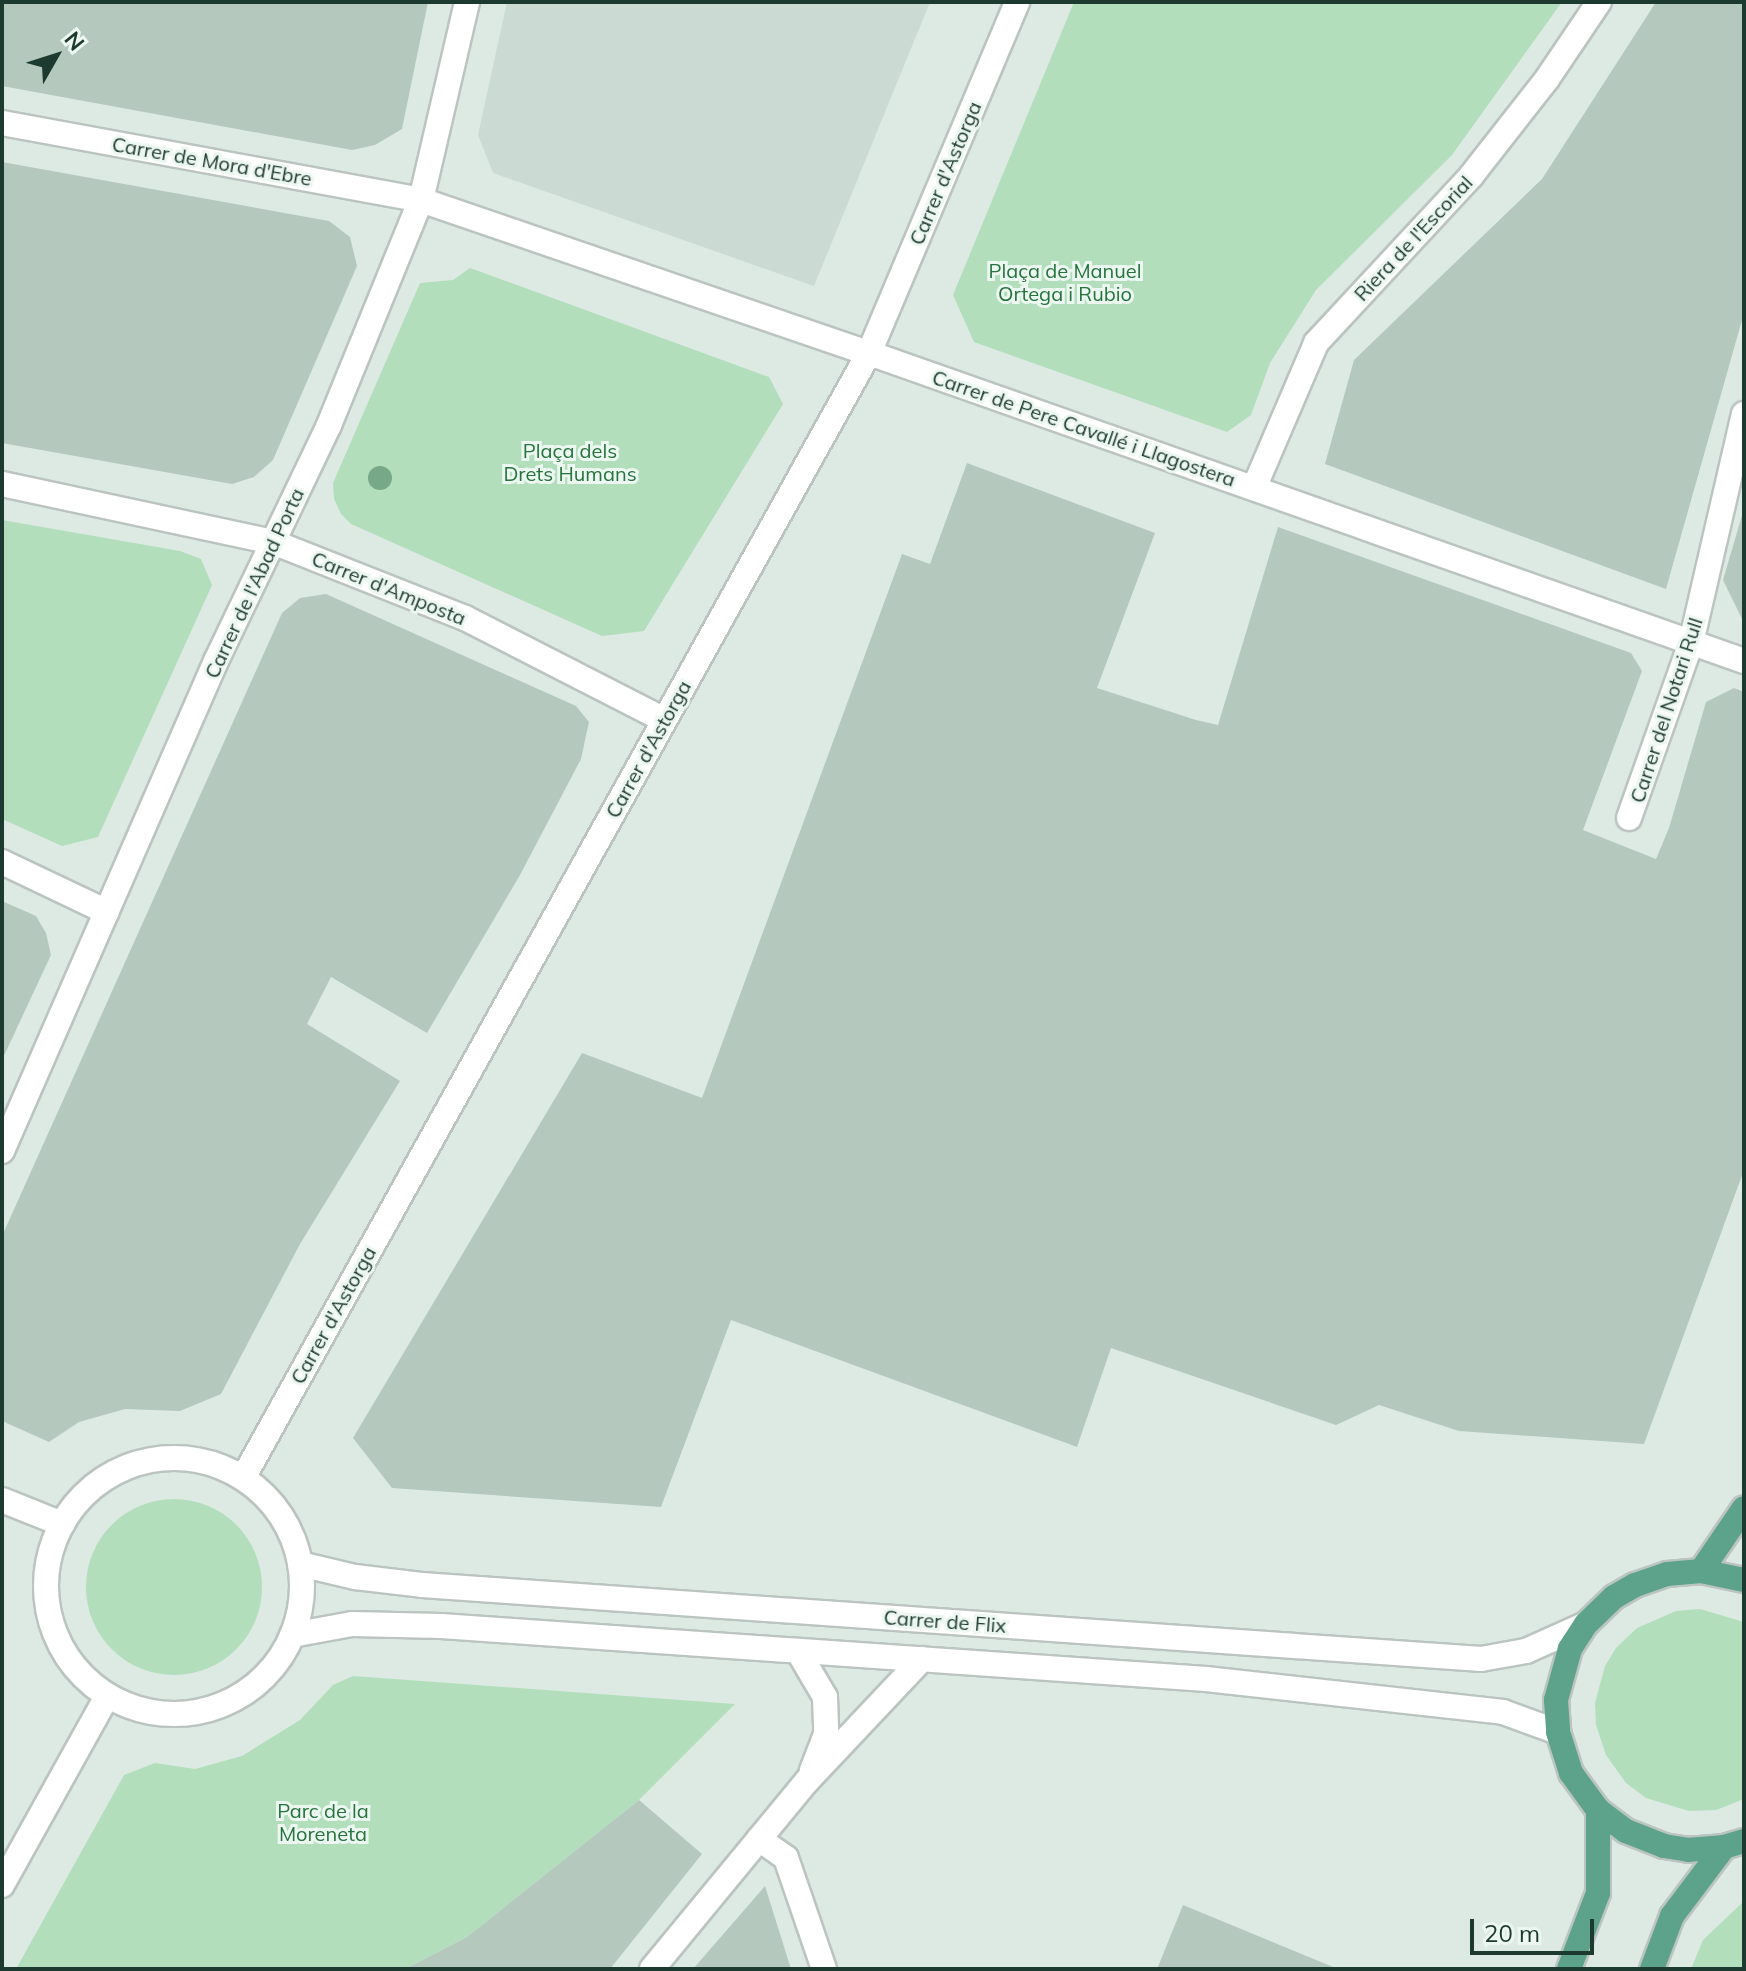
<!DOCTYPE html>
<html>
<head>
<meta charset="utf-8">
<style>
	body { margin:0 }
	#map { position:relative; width:1746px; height:1971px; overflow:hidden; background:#dceae3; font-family:Mulish,sans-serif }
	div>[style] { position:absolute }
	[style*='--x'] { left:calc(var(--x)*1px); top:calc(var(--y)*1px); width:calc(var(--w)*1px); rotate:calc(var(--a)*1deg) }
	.built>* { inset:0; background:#cbdad2 }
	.green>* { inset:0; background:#b3debb }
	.round { border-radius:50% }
	.building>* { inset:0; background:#b5c8be }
	.roads { filter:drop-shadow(2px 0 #bbc4c1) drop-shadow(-2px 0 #bbc4c1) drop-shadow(0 2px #bbc4c1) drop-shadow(0 -2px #bbc4c1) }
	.minor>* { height:24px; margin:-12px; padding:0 12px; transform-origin:12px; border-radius:12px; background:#fff }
	.minor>.ring { margin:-12px; padding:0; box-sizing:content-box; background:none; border:24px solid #fff; border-radius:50% }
	.primary>* { height:24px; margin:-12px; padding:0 12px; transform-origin:12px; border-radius:12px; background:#5da38c }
	.trees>* { width:24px; height:24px; margin:-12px; border-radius:50%; background:#77a988 }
	span { translate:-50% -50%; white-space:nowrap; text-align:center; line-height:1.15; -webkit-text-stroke:6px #edf7f1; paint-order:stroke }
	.street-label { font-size:20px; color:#1d3a30 }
	.park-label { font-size:20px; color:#25743d }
	.frame { position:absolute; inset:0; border:4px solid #1d3a30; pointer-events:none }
	.north { position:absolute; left:16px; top:16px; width:80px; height:80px; -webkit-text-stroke:6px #edf7f1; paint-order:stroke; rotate:51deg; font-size:22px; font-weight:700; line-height:32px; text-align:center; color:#1d3a30 }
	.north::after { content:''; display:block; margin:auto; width:28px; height:36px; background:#1d3a30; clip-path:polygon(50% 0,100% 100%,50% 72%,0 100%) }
	.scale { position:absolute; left:1470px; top:1919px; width:124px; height:36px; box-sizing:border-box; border:4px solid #1d3a30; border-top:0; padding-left:10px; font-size:24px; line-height:28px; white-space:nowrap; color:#1d3a30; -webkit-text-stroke:6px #edf7f1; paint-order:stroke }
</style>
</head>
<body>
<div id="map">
	<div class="built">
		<i style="clip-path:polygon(507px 2px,930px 2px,814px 286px,493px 173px,478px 135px)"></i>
	</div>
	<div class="green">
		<i style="clip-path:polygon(1074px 2px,1562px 2px,1452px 155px,1316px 290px,1270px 363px,1251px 415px,1227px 432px,974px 342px,953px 295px)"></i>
		<i style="clip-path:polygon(470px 268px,769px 377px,783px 404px,644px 631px,602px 636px,351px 524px,341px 514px,334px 499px,333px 483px,420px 283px,453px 280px)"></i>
		<i style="clip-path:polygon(2px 520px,180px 551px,201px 559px,212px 585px,98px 837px,62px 846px,2px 819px)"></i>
		<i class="round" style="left:86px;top:1499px;width:176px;height:176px"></i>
		<i style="clip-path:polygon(1700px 1609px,1744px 1622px,1744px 1799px,1716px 1810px,1689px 1811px,1646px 1798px,1626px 1783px,1606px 1755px,1596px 1725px,1595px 1703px,1605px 1666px,1616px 1648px,1637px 1628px,1676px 1611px)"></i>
		<i style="clip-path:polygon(353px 1676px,735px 1704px,639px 1800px,467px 1937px,405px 1969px,16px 1969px,124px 1775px,155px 1763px,195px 1769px,242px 1756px,300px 1720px,333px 1685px)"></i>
		<i style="clip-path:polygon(1744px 1901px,1744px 1969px,1691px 1969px,1703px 1940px)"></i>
	</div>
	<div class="building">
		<i style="clip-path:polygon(2px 2px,428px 2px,402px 129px,375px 145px,352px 150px,2px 86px)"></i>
		<i style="clip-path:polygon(1656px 2px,1744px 2px,1744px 313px,1666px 589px,1325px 464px,1354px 360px,1542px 179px)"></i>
		<i style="clip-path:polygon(2px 162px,329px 221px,350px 237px,357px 266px,273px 460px,254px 477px,232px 484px,2px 443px)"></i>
		<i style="clip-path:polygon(967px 463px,1155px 533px,1097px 688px,1196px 720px,1218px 725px,1278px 527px,1631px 653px,1642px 671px,1583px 830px,1656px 859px,1669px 828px,1706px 702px,1734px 688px,1744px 692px,1744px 1170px,1644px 1444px,1459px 1431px,1379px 1405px,1336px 1425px,1111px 1348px,1077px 1447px,731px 1320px,661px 1507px,392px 1488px,353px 1438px,582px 1053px,702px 1098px,902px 554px,930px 564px)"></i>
		<i style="clip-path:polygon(1743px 512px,1744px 512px,1744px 623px,1723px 580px)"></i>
		<i style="clip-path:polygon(326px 594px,576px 706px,589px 722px,581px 759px,520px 875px,427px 1033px,331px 977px,307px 1024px,400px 1081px,300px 1244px,221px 1394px,180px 1411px,125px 1409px,79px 1422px,49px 1442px,2px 1421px,2px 1236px,282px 613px,300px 598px)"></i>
		<i style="clip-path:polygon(2px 901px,36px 916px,46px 933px,51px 955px,2px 1060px)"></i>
		<i style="clip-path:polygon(639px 1800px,702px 1854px,610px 1969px,405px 1969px,467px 1937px)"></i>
		<i style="clip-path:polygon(765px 1886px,791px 1969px,693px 1969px)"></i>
		<i style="clip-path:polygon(1183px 1905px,1338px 1969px,1157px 1969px)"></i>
	</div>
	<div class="roads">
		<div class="minor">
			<i style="--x:2;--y:123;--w:426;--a:10.4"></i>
			<i style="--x:421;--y:200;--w:473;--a:18.9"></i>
			<i style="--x:869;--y:353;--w:928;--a:19.39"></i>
			<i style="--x:2;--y:484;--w:277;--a:12.1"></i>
			<i style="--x:273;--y:542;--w:206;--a:21.6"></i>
			<i style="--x:465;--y:618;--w:224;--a:27.1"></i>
			<i style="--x:1254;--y:488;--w:158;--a:-66.8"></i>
			<i style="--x:1316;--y:343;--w:228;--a:-47.1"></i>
			<i style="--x:1471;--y:176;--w:123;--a:-51.9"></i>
			<i style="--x:1547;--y:79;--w:93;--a:-56"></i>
			<i style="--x:1629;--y:818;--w:186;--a:-70.5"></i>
			<i style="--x:1691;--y:643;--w:235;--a:-77"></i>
			<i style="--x:2;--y:862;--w:116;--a:25.5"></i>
			<i style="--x:2;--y:1151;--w:535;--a:-66.41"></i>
			<i style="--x:216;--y:661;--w:262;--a:-64.4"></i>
			<i style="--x:329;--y:425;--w:243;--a:-67.8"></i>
			<i style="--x:421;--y:200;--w:203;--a:-76.9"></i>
			<i class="ring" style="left:46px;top:1458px;width:232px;height:232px"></i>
			<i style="--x:243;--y:1478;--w:1287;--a:-60.91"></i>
			<i style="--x:869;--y:353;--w:381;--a:-67.1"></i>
			<i style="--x:2;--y:1500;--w:65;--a:21.8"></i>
			<i style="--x:300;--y:1564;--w:57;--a:13.3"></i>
			<i style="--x:355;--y:1577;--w:67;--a:6.8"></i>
			<i style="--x:422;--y:1585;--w:1062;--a:4"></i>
			<i style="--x:1481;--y:1659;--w:46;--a:-10.1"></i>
			<i style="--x:1526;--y:1651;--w:66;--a:-24.2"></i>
			<i style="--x:292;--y:1635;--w:61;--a:-10.4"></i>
			<i style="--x:352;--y:1624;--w:89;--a:1.3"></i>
			<i style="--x:441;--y:1626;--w:767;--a:3.96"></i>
			<i style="--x:1206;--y:1679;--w:299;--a:6.3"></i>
			<i style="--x:1503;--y:1712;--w:59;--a:20"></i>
			<i style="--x:798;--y:1651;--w:53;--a:59.6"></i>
			<i style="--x:825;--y:1697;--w:37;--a:88"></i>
			<i style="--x:826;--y:1734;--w:40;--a:111"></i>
			<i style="--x:759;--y:1839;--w:33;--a:35"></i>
			<i style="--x:786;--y:1858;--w:117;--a:71.1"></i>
			<i style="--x:2;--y:1885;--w:216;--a:-60.9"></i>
			<i style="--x:652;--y:1969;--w:245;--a:-50.5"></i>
			<i style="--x:808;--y:1780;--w:166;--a:-46.7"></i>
		</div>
		<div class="primary">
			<i style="--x:1701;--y:1571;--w:76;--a:-55.7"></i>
			<i style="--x:1744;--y:1580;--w:44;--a:-168.2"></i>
			<i style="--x:1701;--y:1571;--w:34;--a:175"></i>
			<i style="--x:1667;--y:1574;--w:34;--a:161"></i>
			<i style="--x:1635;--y:1585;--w:24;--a:150"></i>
			<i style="--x:1614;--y:1597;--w:39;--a:136"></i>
			<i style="--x:1586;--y:1624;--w:30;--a:123"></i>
			<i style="--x:1570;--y:1649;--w:53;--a:105.4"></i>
			<i style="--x:1556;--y:1700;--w:32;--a:86"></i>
			<i style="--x:1558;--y:1732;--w:43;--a:72.4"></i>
			<i style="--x:1571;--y:1773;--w:46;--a:53.9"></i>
			<i style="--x:1598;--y:1810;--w:35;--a:37"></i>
			<i style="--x:1626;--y:1831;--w:41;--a:21.5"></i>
			<i style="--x:1664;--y:1846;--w:24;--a:9"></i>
			<i style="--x:1688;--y:1850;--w:36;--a:-5"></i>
			<i style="--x:1724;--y:1847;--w:21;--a:-17"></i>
			<i style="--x:1569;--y:1969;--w:81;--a:-69.1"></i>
			<i style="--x:1598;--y:1893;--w:83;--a:-90"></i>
			<i style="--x:1652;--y:1969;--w:57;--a:-69.3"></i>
			<i style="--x:1672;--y:1916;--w:86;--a:-53"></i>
		</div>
	</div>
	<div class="trees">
		<i style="left:380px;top:478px"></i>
	</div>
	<div class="street-label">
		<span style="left:212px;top:161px;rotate:10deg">Carrer de Mora d'Ebre</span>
		<span style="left:945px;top:173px;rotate:-67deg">Carrer d'Astorga</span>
		<span style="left:1413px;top:238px;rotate:-47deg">Riera de l'Escorial</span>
		<span style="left:1084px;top:428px;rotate:19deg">Carrer de Pere Cavallé i Llagostera</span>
		<span style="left:254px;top:583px;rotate:-65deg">Carrer de l'Abad Porta</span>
		<span style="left:389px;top:588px;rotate:22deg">Carrer d'Amposta</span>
		<span style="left:1666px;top:710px;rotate:-72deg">Carrer del Notari Rull</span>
		<span style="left:648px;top:749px;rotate:-61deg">Carrer d'Astorga</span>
		<span style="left:333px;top:1315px;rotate:-61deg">Carrer d'Astorga</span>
		<span style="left:945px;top:1621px;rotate:4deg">Carrer de Flix</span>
	</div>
	<div class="park-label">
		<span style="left:1065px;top:282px">Plaça de Manuel<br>Ortega i Rubio</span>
		<span style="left:570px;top:462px">Plaça dels<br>Drets Humans</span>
		<span style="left:323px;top:1822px">Parc de la<br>Moreneta</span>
	</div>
	<div class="frame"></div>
	<div class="north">N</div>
	<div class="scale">20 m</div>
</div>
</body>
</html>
